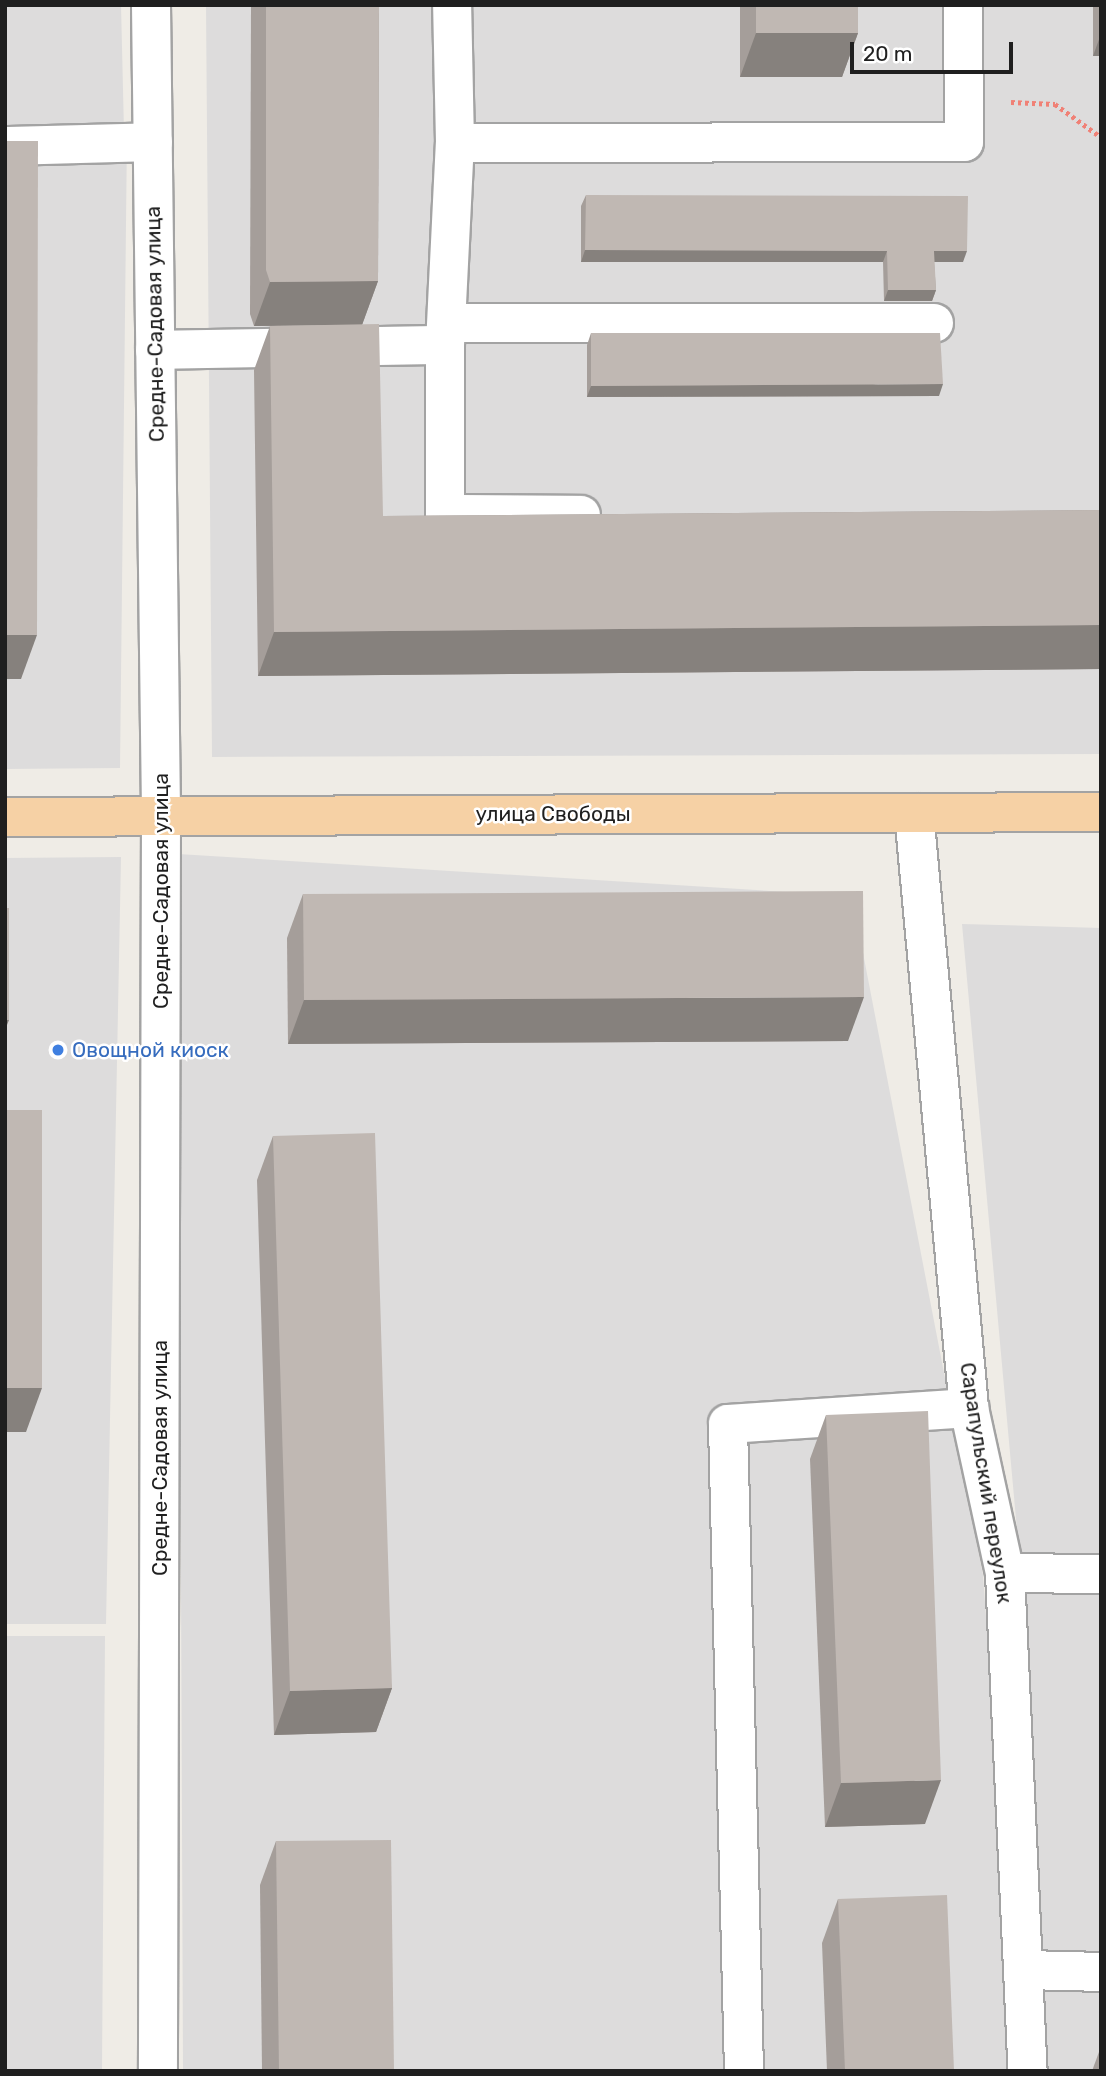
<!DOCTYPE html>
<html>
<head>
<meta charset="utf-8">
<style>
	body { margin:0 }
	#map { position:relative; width:1106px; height:2076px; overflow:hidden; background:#efece6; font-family:Rubik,sans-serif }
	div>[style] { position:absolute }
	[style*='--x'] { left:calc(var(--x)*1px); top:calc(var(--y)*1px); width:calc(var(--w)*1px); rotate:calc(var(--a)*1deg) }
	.residential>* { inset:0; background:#dddcdc }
	.path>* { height:4.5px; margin-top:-2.25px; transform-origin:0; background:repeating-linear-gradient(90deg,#f08176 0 3.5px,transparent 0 7px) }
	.roads { filter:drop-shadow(2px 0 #a3a3a3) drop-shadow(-2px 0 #a3a3a3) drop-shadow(0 2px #a3a3a3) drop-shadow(0 -2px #a3a3a3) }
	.minor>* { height:38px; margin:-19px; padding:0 19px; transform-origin:19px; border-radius:19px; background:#fff }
	.major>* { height:38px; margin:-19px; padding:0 19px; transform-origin:19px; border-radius:19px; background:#f6d1a5 }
	.wall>* { inset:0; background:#a59e9a }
	.shaded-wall>* { inset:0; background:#86817d }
	.building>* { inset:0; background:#c0b8b3 }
	.dots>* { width:19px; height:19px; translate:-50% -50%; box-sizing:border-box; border:4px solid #fff; border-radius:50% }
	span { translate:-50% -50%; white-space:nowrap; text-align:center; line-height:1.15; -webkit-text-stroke:5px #fff; paint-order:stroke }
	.street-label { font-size:21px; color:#1f1f1f }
	.shop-label { font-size:21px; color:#366cbe }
	.left { translate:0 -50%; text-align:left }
	.frame { position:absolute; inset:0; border:7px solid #1f1f1f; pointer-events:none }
	.scale { position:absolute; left:850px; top:42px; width:163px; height:32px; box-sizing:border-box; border:4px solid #1f1f1f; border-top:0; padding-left:9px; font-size:21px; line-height:24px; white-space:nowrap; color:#1f1f1f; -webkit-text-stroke:5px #fff; paint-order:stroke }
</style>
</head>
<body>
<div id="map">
	<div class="residential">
		<i style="clip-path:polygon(5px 5px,121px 5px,124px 132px,5px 133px)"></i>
		<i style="clip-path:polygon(206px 5px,1101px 5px,1101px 754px,212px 757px)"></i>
		<i style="clip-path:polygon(127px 134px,120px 768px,5px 769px,5px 135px)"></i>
		<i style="clip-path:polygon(178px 854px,852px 896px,983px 1575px,1013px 1987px,1101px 1990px,1101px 2071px,183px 2071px)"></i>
		<i style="clip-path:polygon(121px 857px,106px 1624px,5px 1624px,5px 858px)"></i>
		<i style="clip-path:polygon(962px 924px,1101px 928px,1101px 1955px,1037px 1953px,1018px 1541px)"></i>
		<i style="clip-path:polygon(5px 1636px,105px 1636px,102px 2071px,5px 2071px)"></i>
	</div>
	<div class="path">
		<i style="--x:1011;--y:102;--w:44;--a:2.6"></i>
		<i style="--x:1055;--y:104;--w:57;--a:35.7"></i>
	</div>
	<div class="roads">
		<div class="minor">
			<i style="--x:151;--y:5;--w:811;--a:89.29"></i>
			<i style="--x:161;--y:816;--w:1255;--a:90.14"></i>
			<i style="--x:455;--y:143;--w:509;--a:-0.11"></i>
			<i style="--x:964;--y:142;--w:137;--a:-90.4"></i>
			<i style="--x:5;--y:146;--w:148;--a:-1.5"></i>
			<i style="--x:447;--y:323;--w:487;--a:0"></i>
			<i style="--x:445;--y:345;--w:202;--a:-87.2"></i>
			<i style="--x:455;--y:143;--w:138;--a:-91.2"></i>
			<i style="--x:155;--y:350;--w:290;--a:-1"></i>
			<i style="--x:445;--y:345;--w:169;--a:90"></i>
			<i style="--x:445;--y:514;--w:136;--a:0.4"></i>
			<i style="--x:914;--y:813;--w:598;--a:84.72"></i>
			<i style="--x:969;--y:1408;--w:169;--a:77.7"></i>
			<i style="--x:1005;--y:1573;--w:499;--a:87.4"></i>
			<i style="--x:1005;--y:1573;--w:96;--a:0.6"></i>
			<i style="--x:1026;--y:1970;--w:75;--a:1.5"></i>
			<i style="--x:744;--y:2071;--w:647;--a:-91.42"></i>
			<i style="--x:728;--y:1424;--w:242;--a:-3.8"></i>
		</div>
		<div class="major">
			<i style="--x:5;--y:817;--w:1096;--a:-0.26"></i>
		</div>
	</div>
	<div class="wall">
		<i style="clip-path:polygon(251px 5px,379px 5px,378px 281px,362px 325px,254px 326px,250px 314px)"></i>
		<i style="clip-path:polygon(740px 5px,858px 5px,858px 33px,842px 77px,740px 77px)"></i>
		<i style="clip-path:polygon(1093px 5px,1101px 5px,1101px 56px,1093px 56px)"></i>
		<i style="clip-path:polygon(586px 195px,963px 262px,934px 262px,936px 290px,932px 301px,884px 301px,883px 262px,581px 262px,581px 206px)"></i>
		<i style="clip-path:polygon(270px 326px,383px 516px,1101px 510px,1101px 669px,258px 676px,254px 370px)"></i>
		<i style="clip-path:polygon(591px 333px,939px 396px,587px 397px,587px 345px)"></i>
		<i style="clip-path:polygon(303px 894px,848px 1041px,288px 1044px,287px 938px)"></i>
		<i style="clip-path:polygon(273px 1136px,392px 1688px,376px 1732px,274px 1735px,257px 1180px)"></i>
		<i style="clip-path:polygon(826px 1415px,925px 1824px,825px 1827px,810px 1459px)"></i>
		<i style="clip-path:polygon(276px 1841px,394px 2071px,262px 2071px,260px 1885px)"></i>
		<i style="clip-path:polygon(838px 1899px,954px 2071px,827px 2071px,822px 1943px)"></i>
		<i style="clip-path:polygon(1099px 2052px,1101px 2071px,1092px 2071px)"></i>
	</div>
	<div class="shaded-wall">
		<i style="clip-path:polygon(756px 33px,858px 33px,842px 77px,740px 77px)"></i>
		<i style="clip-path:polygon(1101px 34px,1101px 56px,1093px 56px)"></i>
		<i style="clip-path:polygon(585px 250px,887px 251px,883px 262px,581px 262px)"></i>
		<i style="clip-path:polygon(934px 251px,967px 251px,963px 262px,929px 262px)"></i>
		<i style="clip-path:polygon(378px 281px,362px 325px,254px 326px,270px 282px)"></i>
		<i style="clip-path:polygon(888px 290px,936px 290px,932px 301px,884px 301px)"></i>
		<i style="clip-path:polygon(943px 384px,939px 396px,587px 397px,591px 386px)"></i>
		<i style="clip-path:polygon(1101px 625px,1101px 669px,258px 676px,274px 632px)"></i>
		<i style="clip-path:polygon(5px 635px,37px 635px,21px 679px,5px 679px)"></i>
		<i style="clip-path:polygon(864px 997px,848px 1041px,288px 1044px,304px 1000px)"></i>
		<i style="clip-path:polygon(5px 1020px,9px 1020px,5px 1030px)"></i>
		<i style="clip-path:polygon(5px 1388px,42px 1388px,26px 1432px,5px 1432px)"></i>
		<i style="clip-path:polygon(392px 1688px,376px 1732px,274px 1735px,290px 1691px)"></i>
		<i style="clip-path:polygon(941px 1780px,925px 1824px,825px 1827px,841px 1783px)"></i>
	</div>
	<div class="building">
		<i style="clip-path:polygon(266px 5px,379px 5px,378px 281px,270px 282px,266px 270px)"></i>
		<i style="clip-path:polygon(756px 5px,858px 5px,858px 33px,756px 33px)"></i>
		<i style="clip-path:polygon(5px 141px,38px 141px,37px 635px,5px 635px)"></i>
		<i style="clip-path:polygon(586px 195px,968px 196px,967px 251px,934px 251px,936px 290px,888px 290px,887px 251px,585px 250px)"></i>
		<i style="clip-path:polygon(379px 324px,383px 516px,1101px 510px,1101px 625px,274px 632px,270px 326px)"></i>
		<i style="clip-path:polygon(591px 333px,940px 333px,943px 384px,591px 386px)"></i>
		<i style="clip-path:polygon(863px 891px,864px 997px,304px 1000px,303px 894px)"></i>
		<i style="clip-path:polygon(5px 908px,9px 908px,9px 1020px,5px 1020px)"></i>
		<i style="clip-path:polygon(5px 1110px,42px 1110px,42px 1388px,5px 1388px)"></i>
		<i style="clip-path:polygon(375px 1133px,392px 1688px,290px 1691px,273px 1136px)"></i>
		<i style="clip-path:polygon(928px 1411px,941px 1780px,841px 1783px,826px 1415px)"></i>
		<i style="clip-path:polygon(391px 1840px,394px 2071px,279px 2071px,276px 1841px)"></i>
		<i style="clip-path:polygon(947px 1895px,954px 2071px,845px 2071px,838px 1899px)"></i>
		<i style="clip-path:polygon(1099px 2052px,1101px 2052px,1101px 2071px,1100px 2071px)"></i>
	</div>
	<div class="dots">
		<i style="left:58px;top:1050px;background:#3f7fe0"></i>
	</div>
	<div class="street-label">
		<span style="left:155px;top:324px;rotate:-91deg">Средне-Садовая улица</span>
		<span style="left:553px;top:814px">улица Свободы</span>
		<span style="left:161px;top:891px;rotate:-90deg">Средне-Садовая улица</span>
		<span style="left:160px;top:1458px;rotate:-90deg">Средне-Садовая улица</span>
		<span style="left:986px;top:1483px;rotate:81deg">Сарапульский переулок</span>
	</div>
	<div class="shop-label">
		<span class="left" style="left:72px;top:1050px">Овощной киоск</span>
	</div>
	<div class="frame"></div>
	<div class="scale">20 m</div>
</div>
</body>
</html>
